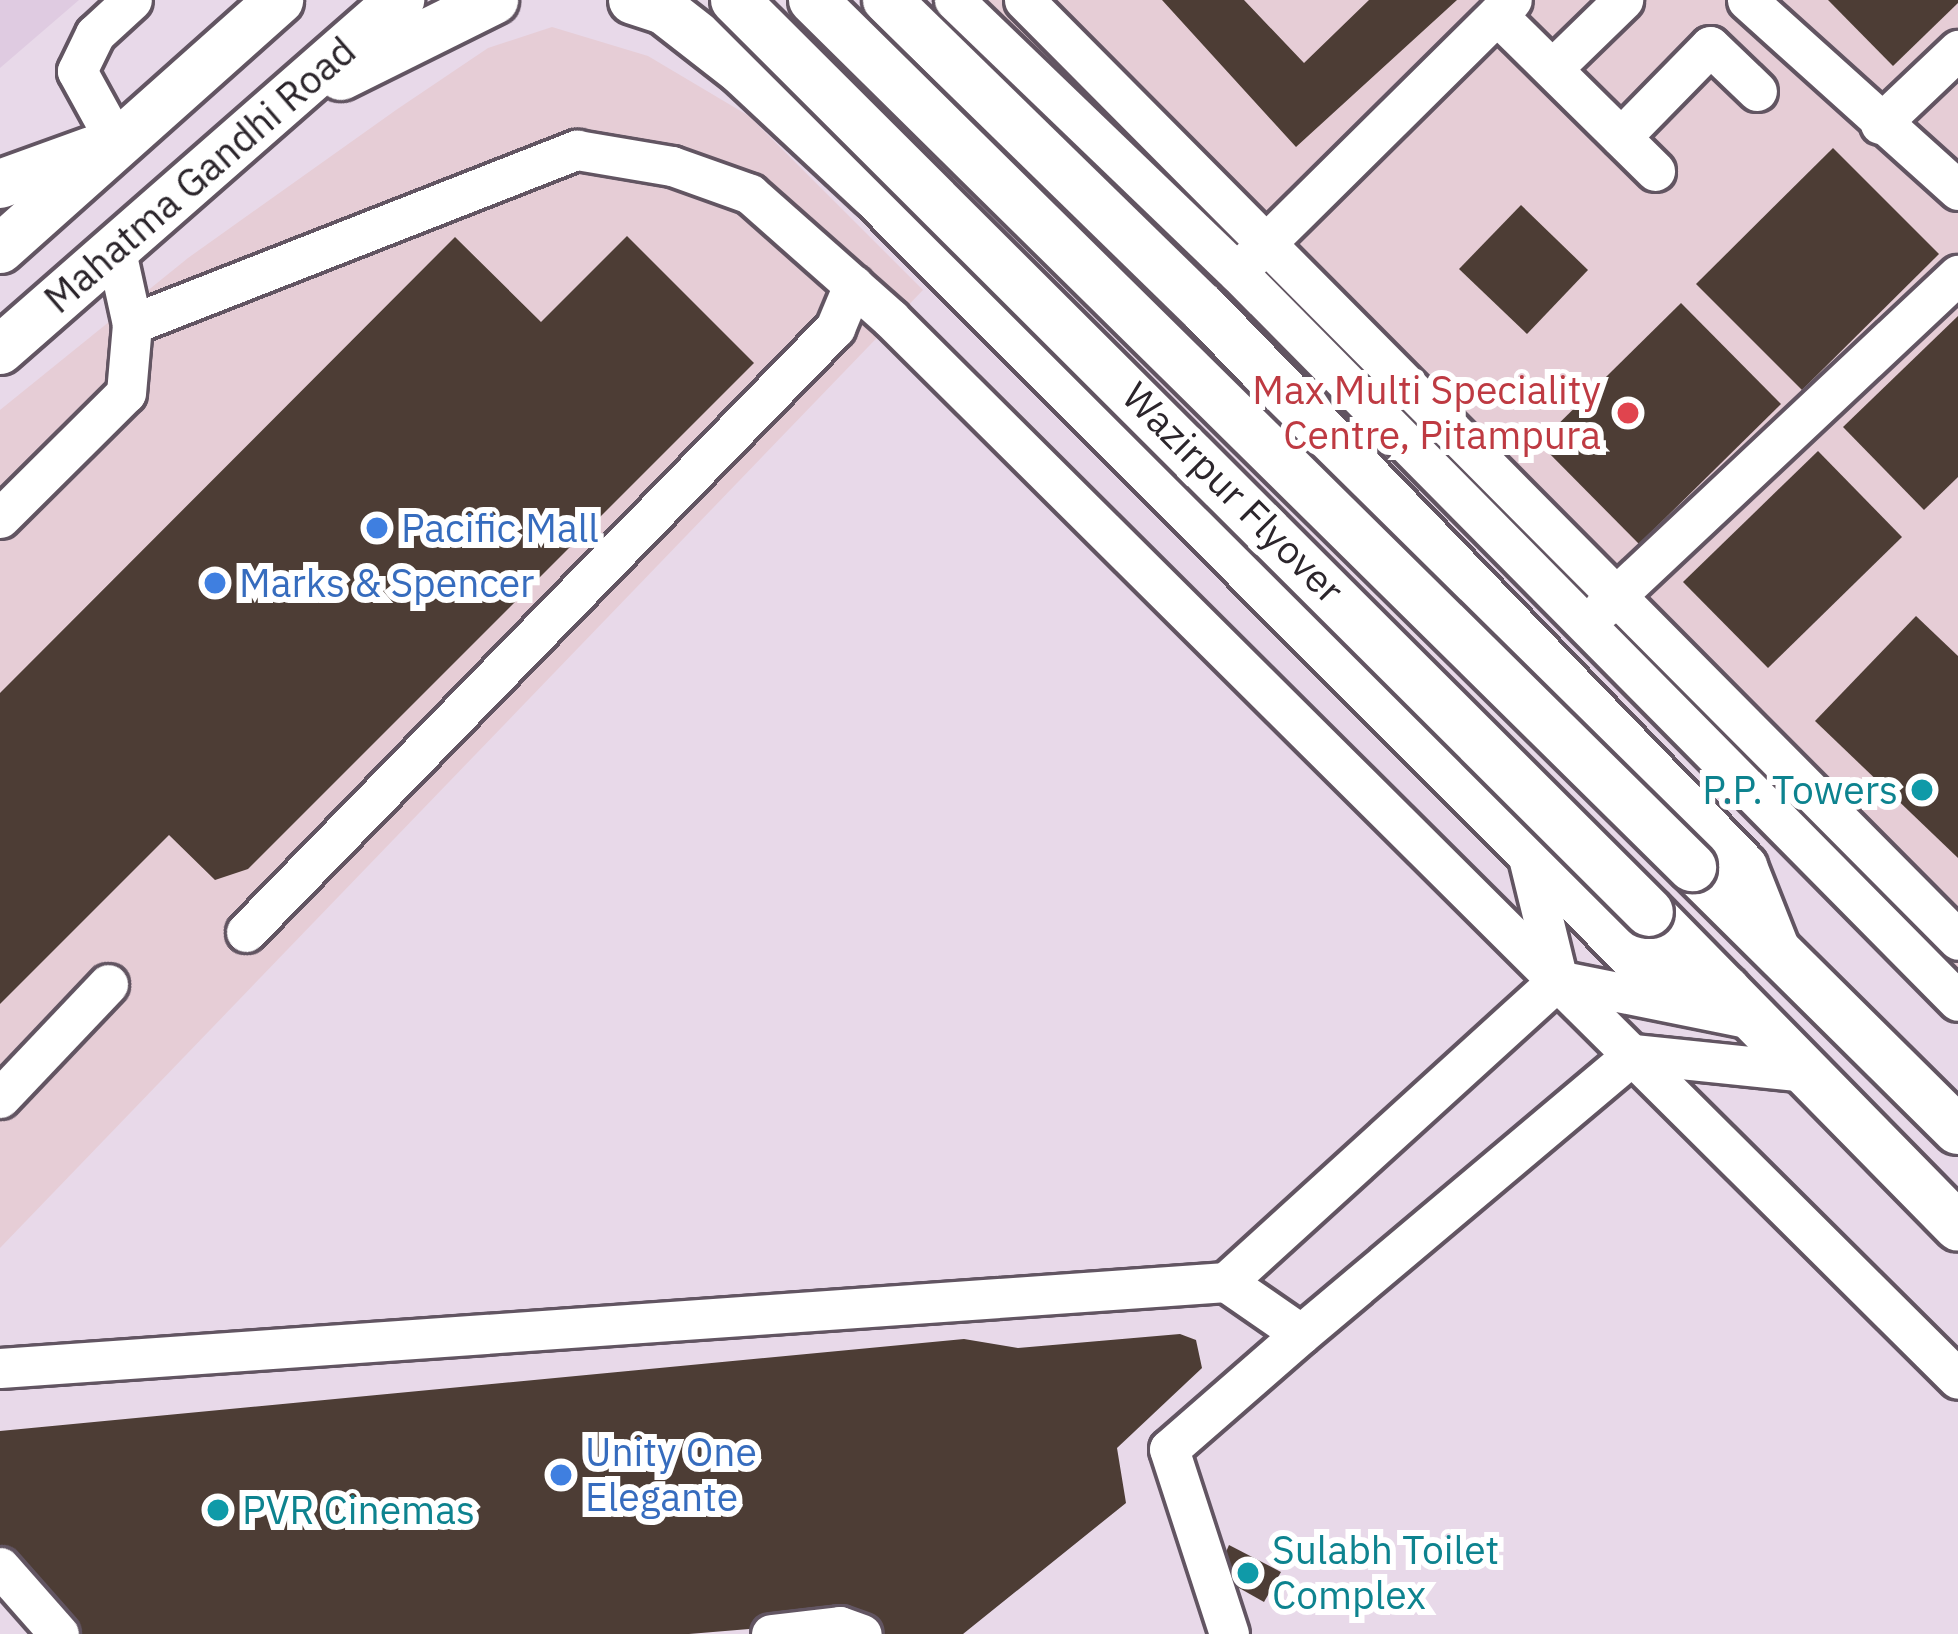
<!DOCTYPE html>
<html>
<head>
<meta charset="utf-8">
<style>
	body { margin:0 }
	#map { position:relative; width:1958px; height:1634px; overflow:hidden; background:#e8d9e9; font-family:"IBM Plex Sans",sans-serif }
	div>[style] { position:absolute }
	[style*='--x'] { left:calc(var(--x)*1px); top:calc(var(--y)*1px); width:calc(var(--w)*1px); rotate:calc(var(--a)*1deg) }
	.commercial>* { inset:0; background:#e6cdd6 }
	.built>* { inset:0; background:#dfcbe1 }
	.building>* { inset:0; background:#4d3d35 }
	.roads { filter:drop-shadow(3px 0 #625562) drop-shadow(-3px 0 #625562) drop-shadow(0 3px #625562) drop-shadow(0 -3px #625562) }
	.minor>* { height:39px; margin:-19.5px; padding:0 19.5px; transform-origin:19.5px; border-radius:19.5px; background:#fff }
	.major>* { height:48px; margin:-24px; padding:0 24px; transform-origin:24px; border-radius:24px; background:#fff }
	.bridges { filter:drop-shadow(3px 0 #625562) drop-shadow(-3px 0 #625562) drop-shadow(0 3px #625562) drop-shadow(0 -3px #625562) }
	.major-bridge>* { height:48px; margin:-24px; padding:0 24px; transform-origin:24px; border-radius:24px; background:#fff }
	.dots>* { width:33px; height:33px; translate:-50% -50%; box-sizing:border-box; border:6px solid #fff; border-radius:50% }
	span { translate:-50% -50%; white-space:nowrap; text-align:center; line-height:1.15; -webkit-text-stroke:12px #fff; paint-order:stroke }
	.street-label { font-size:39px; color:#2b252b }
	.health-label { font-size:39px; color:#be3a42 }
	.right { translate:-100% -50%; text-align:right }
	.shop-label { font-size:39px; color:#366cbe }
	.left { translate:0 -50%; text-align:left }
	.culture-label { font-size:39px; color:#0d838f }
</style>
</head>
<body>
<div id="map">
	<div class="commercial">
		<i style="clip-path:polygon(987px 0,1958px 0,1958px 976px)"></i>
		<i style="clip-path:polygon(552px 27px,648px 56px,749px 116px,923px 290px,0 1248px,0 410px,188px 258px,396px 110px,488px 48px)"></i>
	</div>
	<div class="built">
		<i style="clip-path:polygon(0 0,79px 0,0 68px)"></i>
	</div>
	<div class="building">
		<i style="clip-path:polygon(1162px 0,1244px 0,1304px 63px,1369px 0,1457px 0,1296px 147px)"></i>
		<i style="clip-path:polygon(1828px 0,1958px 0,1958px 3px,1893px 66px)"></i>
		<i style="clip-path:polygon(1833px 148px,1939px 254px,1802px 390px,1696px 284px)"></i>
		<i style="clip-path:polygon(1521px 205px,1588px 270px,1527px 334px,1459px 269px)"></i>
		<i style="clip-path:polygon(627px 236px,754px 363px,248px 869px,215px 880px,169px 835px,0 1004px,0 693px,455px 237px,541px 322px)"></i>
		<i style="clip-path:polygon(1681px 303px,1781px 404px,1639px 544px,1539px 443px)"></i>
		<i style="clip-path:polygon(1958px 316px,1958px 477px,1924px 510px,1843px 427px)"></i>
		<i style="clip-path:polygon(1818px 451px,1902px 537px,1768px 668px,1683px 582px)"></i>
		<i style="clip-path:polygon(1916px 616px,1958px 656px,1958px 858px,1815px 721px)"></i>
		<i style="clip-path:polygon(1180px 1334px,1196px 1340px,1202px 1368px,1117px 1448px,1126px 1503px,963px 1634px,884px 1634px,847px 1621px,689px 1634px,59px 1634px,0 1583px,0 1431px,964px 1339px,1018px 1348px)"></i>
		<i style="clip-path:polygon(1229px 1545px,1281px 1572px,1264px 1602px,1216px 1575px)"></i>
	</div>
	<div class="roads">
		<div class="minor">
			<i style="--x:954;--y:0;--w:393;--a:43.9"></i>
			<i style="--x:1237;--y:272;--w:1025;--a:45.32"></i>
			<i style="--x:1024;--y:0;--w:1325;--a:45.18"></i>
			<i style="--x:1747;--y:0;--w:284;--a:42"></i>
			<i style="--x:1497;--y:15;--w:222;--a:44.6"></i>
			<i style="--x:1553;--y:68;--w:98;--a:-44.2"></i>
			<i style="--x:1880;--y:124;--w:108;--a:-43.5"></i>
			<i style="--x:1621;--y:137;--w:127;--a:-45.6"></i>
			<i style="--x:1710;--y:46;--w:65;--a:43.8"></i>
			<i style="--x:116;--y:142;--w:81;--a:-118.8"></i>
			<i style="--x:77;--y:71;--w:41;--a:-64.1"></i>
			<i style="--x:95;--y:34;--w:50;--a:-42.6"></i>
			<i style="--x:1248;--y:261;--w:371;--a:-44.7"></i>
			<i style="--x:132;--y:324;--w:478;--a:-21.4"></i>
			<i style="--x:577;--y:150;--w:96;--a:9.6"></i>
			<i style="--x:672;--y:166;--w:83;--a:19.7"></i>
			<i style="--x:750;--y:194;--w:187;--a:41.5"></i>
			<i style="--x:890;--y:318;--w:1505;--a:44.81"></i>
			<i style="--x:0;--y:518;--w:177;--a:-44.8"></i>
			<i style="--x:126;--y:393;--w:69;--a:-85"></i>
			<i style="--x:132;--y:324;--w:79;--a:-102.4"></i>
			<i style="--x:1603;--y:608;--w:487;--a:-43.2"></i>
			<i style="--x:1525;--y:845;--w:139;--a:76.3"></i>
			<i style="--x:246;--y:932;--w:844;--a:-45.72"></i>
			<i style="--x:835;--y:328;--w:47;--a:-67.3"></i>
			<i style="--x:1558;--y:980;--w:202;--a:11.4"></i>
			<i style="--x:0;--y:1098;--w:157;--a:-46.5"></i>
			<i style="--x:1226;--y:1282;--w:449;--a:-42.3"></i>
			<i style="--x:1301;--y:1334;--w:434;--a:-40.1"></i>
			<i style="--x:1633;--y:1054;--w:175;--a:5.9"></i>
			<i style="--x:0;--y:1368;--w:1229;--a:-4.01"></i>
			<i style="--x:1226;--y:1282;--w:91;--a:34.7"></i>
			<i style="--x:1301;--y:1334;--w:175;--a:138.9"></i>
			<i style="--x:1169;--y:1449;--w:194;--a:72"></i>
			<i style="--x:0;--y:1567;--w:89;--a:48.6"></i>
			<i style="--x:771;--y:1634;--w:69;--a:-6.6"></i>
			<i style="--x:840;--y:1626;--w:23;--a:20"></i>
		</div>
		<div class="major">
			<i style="--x:633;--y:0;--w:33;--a:18"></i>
			<i style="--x:664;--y:10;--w:99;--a:38"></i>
			<i style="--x:742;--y:71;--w:179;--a:43"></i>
			<i style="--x:873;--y:193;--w:1076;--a:45.08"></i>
			<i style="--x:1633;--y:955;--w:99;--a:20.6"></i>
			<i style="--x:887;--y:0;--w:440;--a:44.3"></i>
			<i style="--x:1202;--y:307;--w:779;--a:45.99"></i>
			<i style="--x:1743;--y:867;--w:87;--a:68.4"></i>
			<i style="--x:341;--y:76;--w:171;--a:-26.4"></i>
			<i style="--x:0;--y:184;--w:97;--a:-19.9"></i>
			<i style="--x:0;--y:249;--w:374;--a:-41.7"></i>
			<i style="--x:0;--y:350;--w:532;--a:-41.19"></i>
			<i style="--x:1692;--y:867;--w:374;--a:44.7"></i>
			<i style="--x:1649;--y:912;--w:441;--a:45.5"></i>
		</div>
	</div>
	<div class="bridges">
		<div class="major-bridge">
			<i style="--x:735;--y:0;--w:1291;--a:44.94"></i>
			<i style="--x:813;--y:0;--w:1235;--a:44.61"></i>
		</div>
	</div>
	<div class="dots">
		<i style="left:1628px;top:413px;background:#e0444e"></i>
		<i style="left:377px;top:528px;background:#3f7fe0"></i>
		<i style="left:215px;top:583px;background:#3f7fe0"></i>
		<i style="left:1922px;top:790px;background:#0f9aa8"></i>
		<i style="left:561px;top:1475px;background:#3f7fe0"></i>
		<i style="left:218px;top:1510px;background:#0f9aa8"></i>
		<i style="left:1248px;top:1573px;background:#0f9aa8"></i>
	</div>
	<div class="street-label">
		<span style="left:200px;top:175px;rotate:-41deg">Mahatma Gandhi Road</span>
		<span style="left:1233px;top:493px;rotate:45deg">Wazirpur Flyover</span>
	</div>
	<div class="health-label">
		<span class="right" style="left:1601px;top:413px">Max Multi Speciality<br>Centre, Pitampura</span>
	</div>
	<div class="shop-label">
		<span class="left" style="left:401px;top:528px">Pacific Mall</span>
		<span class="left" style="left:239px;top:583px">Marks &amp; Spencer</span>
		<span class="left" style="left:585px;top:1475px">Unity One<br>Elegante</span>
	</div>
	<div class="culture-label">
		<span class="right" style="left:1898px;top:790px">P.P. Towers</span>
		<span class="left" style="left:242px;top:1510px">PVR Cinemas</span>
		<span class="left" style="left:1272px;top:1573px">Sulabh Toilet<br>Complex</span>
	</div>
</div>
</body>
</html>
